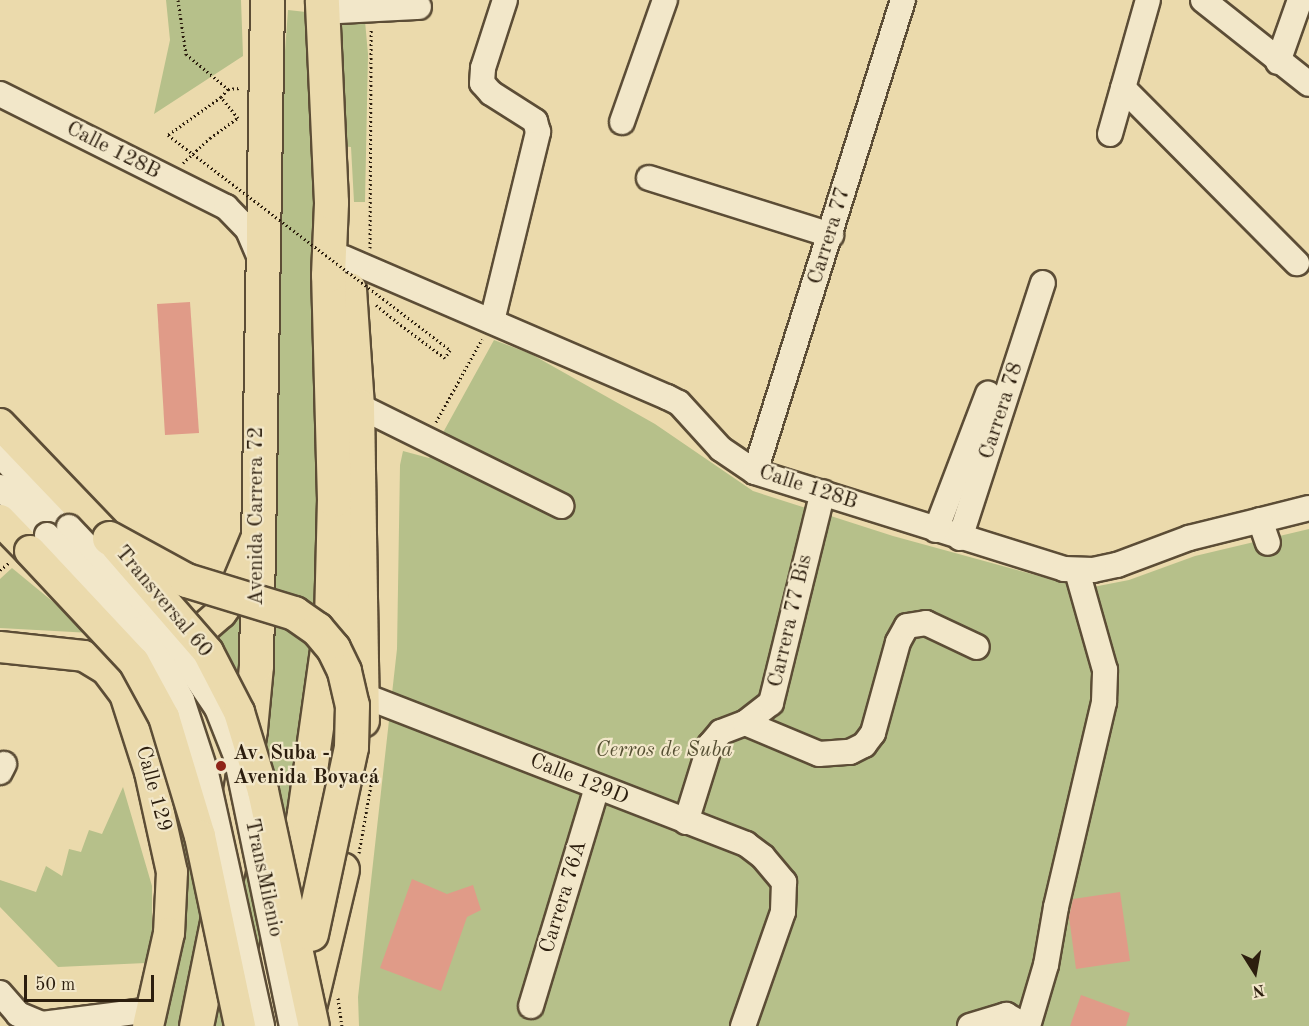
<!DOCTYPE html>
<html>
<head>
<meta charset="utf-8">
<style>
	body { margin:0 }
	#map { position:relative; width:1309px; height:1026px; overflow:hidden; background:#ebdaac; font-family:"Old Standard TT",serif }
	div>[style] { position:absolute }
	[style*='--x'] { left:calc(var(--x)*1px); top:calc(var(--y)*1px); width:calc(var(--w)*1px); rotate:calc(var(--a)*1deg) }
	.green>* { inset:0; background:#b6c08a }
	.building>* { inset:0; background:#e09b88 }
	.path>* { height:3px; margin-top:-1.5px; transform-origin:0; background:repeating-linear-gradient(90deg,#2c1e0e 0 1.5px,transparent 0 4.5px) }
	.roads { filter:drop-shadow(2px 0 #5c4d36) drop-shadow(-2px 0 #5c4d36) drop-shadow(0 2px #5c4d36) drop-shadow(0 -2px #5c4d36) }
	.minor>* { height:24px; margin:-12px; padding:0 12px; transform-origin:12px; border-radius:12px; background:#f2e7c9 }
	.major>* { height:30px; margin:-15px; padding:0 15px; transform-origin:15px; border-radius:15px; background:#ebdaac }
	.highway>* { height:33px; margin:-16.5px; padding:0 16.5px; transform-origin:16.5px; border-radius:16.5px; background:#ebdaac }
	.path-bridge>* { height:3px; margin-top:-1.5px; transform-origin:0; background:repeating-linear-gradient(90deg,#2c1e0e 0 1.5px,transparent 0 4.5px) }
	.bridges { filter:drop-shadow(2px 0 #5c4d36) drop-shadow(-2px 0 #5c4d36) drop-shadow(0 2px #5c4d36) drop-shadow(0 -2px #5c4d36) }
	.minor-bridge>* { height:24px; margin:-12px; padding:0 12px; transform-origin:12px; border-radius:12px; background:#f2e7c9 }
	.major-bridge>* { height:30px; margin:-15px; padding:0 15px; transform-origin:15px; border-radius:15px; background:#ebdaac }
	.highway-bridge>* { height:33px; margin:-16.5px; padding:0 16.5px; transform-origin:16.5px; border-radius:16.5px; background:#ebdaac }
	.dots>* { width:16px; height:16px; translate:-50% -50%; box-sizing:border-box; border:3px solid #f2e7c9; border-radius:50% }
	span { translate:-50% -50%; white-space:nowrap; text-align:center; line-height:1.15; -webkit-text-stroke:4.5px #f2e7c9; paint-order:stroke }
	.street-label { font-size:21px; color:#2c1e0e }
	.park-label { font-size:21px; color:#554f33; font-style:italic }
	.poi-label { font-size:21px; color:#2c1e0e; font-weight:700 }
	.left { translate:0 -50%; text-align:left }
	.north { position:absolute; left:1225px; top:942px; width:60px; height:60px; -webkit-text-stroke:4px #f2e7c9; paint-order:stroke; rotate:169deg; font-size:16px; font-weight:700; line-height:24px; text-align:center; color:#2c1e0e }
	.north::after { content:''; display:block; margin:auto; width:21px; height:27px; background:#2c1e0e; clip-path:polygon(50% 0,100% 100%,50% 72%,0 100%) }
	.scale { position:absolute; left:24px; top:975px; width:130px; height:27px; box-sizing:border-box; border:3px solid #2c1e0e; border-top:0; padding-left:8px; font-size:18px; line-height:21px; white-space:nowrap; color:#2c1e0e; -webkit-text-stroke:4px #f2e7c9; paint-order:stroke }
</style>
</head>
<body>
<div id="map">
	<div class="green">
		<i style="clip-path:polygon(166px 0,241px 0,243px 56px,154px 114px,170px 40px)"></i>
		<i style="clip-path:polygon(288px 10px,306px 12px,321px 320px,314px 679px,248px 1026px,210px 1026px,216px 1001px)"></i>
		<i style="clip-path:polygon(365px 21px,368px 54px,365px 202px,354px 202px,351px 147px,338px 146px,334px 26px)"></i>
		<i style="clip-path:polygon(494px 340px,531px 354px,655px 424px,753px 491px,893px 536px,1061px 582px,1093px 587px,1129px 580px,1195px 556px,1309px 529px,1309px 1026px,359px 1026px,358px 997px,397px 649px,400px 465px,403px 451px,429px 458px)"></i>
		<i style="clip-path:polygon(12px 568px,91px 633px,0 628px,0 579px)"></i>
		<i style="clip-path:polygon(242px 603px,240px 688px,213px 638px)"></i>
		<i style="clip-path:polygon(123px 787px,152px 886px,152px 931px,146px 963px,58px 967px,0 907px,0 880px,36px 892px,46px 866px,62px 876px,69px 849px,81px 852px,89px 830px,102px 834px)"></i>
		<i style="clip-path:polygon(173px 821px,224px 837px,180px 1026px,155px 1026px)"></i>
	</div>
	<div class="building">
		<i style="clip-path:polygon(190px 302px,199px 433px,165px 435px,157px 304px)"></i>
		<i style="clip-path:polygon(412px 879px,447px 894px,473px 885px,481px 910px,467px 917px,441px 991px,380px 968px)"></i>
		<i style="clip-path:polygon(1120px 892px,1130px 961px,1076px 969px,1069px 917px,1073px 899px)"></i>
		<i style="clip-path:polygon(1081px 995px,1130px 1013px,1126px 1026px,1070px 1026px)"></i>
	</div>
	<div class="path">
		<i style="--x:178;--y:0;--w:55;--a:81.6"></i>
		<i style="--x:186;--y:54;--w:55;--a:39.8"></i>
		<i style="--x:228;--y:89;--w:12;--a:-5"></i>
		<i style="--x:221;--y:97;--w:11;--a:-49"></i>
		<i style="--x:183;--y:163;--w:37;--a:-43"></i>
		<i style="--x:370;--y:248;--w:218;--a:-89.7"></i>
		<i style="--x:376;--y:305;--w:28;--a:39"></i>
		<i style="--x:436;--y:422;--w:95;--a:-61"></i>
		<i style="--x:0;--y:570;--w:13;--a:-39"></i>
		<i style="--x:359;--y:853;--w:80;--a:-80"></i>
		<i style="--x:338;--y:998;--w:28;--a:82"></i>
	</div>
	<div class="roads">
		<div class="minor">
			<i style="--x:1203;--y:0;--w:135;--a:38.4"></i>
			<i style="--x:322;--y:12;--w:97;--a:-3"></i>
			<i style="--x:1278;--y:62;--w:66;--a:-70.5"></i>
			<i style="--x:1123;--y:88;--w:247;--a:45.2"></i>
			<i style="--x:0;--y:94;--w:253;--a:26.6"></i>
			<i style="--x:226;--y:207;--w:32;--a:46"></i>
			<i style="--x:248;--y:230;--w:30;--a:67"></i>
			<i style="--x:622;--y:122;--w:129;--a:-70.6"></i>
			<i style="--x:1110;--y:134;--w:139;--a:-74.2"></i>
			<i style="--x:649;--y:178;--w:191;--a:17.4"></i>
			<i style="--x:344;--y:258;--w:352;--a:23.3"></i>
			<i style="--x:667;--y:397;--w:13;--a:27"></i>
			<i style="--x:679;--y:403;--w:62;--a:47.6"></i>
			<i style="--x:721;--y:449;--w:41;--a:34.1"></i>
			<i style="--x:755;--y:472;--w:324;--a:17.4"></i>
			<i style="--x:1064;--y:569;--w:29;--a:2"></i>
			<i style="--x:1093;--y:570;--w:25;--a:-12"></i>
			<i style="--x:1117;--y:565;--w:77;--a:-20.6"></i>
			<i style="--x:1189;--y:538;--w:124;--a:-14"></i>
			<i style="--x:492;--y:321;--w:195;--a:-76.3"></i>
			<i style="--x:538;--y:132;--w:11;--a:-105"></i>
			<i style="--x:535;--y:121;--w:52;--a:-147.5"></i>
			<i style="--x:491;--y:93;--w:13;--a:-132"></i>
			<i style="--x:482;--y:83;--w:15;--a:-86"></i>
			<i style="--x:483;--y:68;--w:71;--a:-72.1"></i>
			<i style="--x:357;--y:405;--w:228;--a:26.3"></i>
			<i style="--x:0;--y:455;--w:100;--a:46.2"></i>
			<i style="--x:755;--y:472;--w:495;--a:-72.6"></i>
			<i style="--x:0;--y:487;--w:67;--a:45.6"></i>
			<i style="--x:1260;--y:520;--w:24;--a:71"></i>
			<i style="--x:936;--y:530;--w:146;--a:-69.1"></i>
			<i style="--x:960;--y:538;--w:268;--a:-72"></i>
			<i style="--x:362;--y:695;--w:412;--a:21.2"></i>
			<i style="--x:746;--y:844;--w:21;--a:37"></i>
			<i style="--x:763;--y:857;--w:33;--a:50"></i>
			<i style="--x:784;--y:882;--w:30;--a:92"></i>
			<i style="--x:783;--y:912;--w:121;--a:109.3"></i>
			<i style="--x:745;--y:723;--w:80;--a:22.7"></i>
			<i style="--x:819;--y:754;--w:31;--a:-4"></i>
			<i style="--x:850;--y:752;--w:16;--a:-27"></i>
			<i style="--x:864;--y:745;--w:15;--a:-53"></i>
			<i style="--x:873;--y:733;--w:94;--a:-74.6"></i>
			<i style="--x:898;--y:642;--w:18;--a:-61"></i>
			<i style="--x:907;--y:626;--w:19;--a:-9"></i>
			<i style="--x:926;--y:623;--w:56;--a:25.2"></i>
			<i style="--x:0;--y:772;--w:9;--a:-63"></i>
			<i style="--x:686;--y:822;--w:81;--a:-72.7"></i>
			<i style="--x:710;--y:745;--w:17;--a:-50"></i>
			<i style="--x:721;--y:732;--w:26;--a:-21"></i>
			<i style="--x:745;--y:723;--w:33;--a:-38"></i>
			<i style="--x:771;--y:703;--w:217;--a:-76.2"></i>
			<i style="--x:0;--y:993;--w:28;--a:49"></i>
			<i style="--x:18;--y:1014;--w:26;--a:23"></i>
			<i style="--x:42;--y:1024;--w:111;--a:-7.3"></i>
			<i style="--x:531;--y:1006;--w:228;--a:-73.2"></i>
			<i style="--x:970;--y:1026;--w:38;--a:-17"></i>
			<i style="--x:1006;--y:1015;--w:23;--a:29"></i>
			<i style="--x:1028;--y:1026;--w:64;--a:-73.6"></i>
			<i style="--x:1046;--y:965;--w:59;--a:-80.2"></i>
			<i style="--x:1056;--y:907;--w:211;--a:-76.8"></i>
			<i style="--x:1104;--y:702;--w:32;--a:-88"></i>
			<i style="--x:1105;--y:670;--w:103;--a:-105.8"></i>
		</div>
		<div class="major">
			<i style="--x:0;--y:424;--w:158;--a:46.3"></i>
			<i style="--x:0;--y:520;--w:43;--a:45.9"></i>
			<i style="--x:170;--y:645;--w:32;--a:-24"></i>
			<i style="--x:199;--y:632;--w:29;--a:-41"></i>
			<i style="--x:221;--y:613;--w:17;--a:-54"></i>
			<i style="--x:231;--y:599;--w:65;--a:-67.4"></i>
			<i style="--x:0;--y:647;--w:84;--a:6.1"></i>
			<i style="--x:84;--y:656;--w:26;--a:31"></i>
			<i style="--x:106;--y:669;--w:31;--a:53"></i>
			<i style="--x:125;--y:694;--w:82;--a:72.2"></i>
			<i style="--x:150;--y:772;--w:102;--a:77.6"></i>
			<i style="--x:172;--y:872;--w:61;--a:92.8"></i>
			<i style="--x:169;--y:933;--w:95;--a:102.7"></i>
		</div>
		<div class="highway">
			<i style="--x:349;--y:289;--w:116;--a:86.1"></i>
			<i style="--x:357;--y:405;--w:315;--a:89.1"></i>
			<i style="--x:306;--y:1020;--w:155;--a:-76.6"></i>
			<i style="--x:196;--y:1026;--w:167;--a:-78.6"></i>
			<i style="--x:229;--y:862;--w:135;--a:-81"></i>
			<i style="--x:250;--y:729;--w:64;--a:-84.6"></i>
			<i style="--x:256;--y:665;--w:665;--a:-89.05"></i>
			<i style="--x:260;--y:1026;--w:217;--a:-78.3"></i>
			<i style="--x:304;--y:813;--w:194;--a:-82"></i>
			<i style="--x:331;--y:621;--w:121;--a:-88.6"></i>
			<i style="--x:334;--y:500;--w:225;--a:-91.5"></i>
			<i style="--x:328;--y:275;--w:73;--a:-87.6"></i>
			<i style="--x:331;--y:202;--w:202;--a:-92.6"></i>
		</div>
	</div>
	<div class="path-bridge">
		<i style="--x:210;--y:138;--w:34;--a:-36"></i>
		<i style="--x:238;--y:118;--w:27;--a:-129"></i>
		<i style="--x:221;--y:97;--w:65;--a:144.4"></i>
		<i style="--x:168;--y:135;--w:355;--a:37.3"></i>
		<i style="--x:450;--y:350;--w:9;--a:122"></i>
		<i style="--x:445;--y:358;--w:59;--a:-143.3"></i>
	</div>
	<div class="bridges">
		<div class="minor-bridge">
			<i style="--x:69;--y:527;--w:129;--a:46.6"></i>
			<i style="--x:158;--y:621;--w:105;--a:55.9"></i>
			<i style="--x:217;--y:708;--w:52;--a:68.4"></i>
			<i style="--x:236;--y:756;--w:276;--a:78.3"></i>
			<i style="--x:47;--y:535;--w:130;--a:46.2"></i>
			<i style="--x:137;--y:629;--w:44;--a:53.4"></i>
			<i style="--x:163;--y:664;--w:41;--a:62.2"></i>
			<i style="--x:182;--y:700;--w:77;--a:71.8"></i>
			<i style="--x:206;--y:773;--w:259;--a:77.5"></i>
		</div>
		<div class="major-bridge">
			<i style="--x:116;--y:546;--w:140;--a:49"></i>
			<i style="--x:208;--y:652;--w:68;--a:62.7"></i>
			<i style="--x:239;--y:712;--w:83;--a:73.1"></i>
			<i style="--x:263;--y:791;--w:240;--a:77.8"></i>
			<i style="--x:30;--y:551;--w:152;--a:46.9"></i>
			<i style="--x:134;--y:662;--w:63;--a:61.4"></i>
			<i style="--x:164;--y:717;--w:124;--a:73.2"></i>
			<i style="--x:200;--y:836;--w:194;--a:78.1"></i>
		</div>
		<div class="highway-bridge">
			<i style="--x:109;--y:538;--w:88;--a:28.6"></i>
			<i style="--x:186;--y:580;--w:113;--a:17"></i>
			<i style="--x:294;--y:613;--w:28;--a:35"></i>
			<i style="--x:317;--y:629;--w:25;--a:50"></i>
			<i style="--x:333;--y:648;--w:25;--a:64"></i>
			<i style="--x:344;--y:671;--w:35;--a:77"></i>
			<i style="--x:352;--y:705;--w:42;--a:91.4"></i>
			<i style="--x:351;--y:747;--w:191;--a:102.1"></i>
		</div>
	</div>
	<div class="dots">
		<i style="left:221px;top:766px;background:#8f2418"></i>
	</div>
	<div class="street-label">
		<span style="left:113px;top:151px;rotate:27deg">Calle 128B</span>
		<span style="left:830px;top:236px;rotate:-73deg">Carrera 77</span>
		<span style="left:1002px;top:411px;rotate:-72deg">Carrera 78</span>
		<span style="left:808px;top:488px;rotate:18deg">Calle 128B</span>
		<span style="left:257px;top:516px;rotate:-90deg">Avenida Carrera 72</span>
		<span style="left:163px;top:602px;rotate:50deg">Transversal 60</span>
		<span style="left:791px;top:621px;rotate:-77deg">Carrera 77 Bis</span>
		<span style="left:579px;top:780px;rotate:22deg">Calle 129D</span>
		<span style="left:153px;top:789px;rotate:75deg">Calle 129</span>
		<span style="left:263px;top:878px;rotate:78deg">TransMilenio</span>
		<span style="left:564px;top:897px;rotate:-73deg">Carrera 76A</span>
	</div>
	<div class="park-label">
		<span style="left:664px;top:751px">Cerros de Suba</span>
	</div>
	<div class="poi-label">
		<span class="left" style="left:233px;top:766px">Av. Suba -<br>Avenida Boyacá</span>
	</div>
	<div class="north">N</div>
	<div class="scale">50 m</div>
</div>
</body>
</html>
